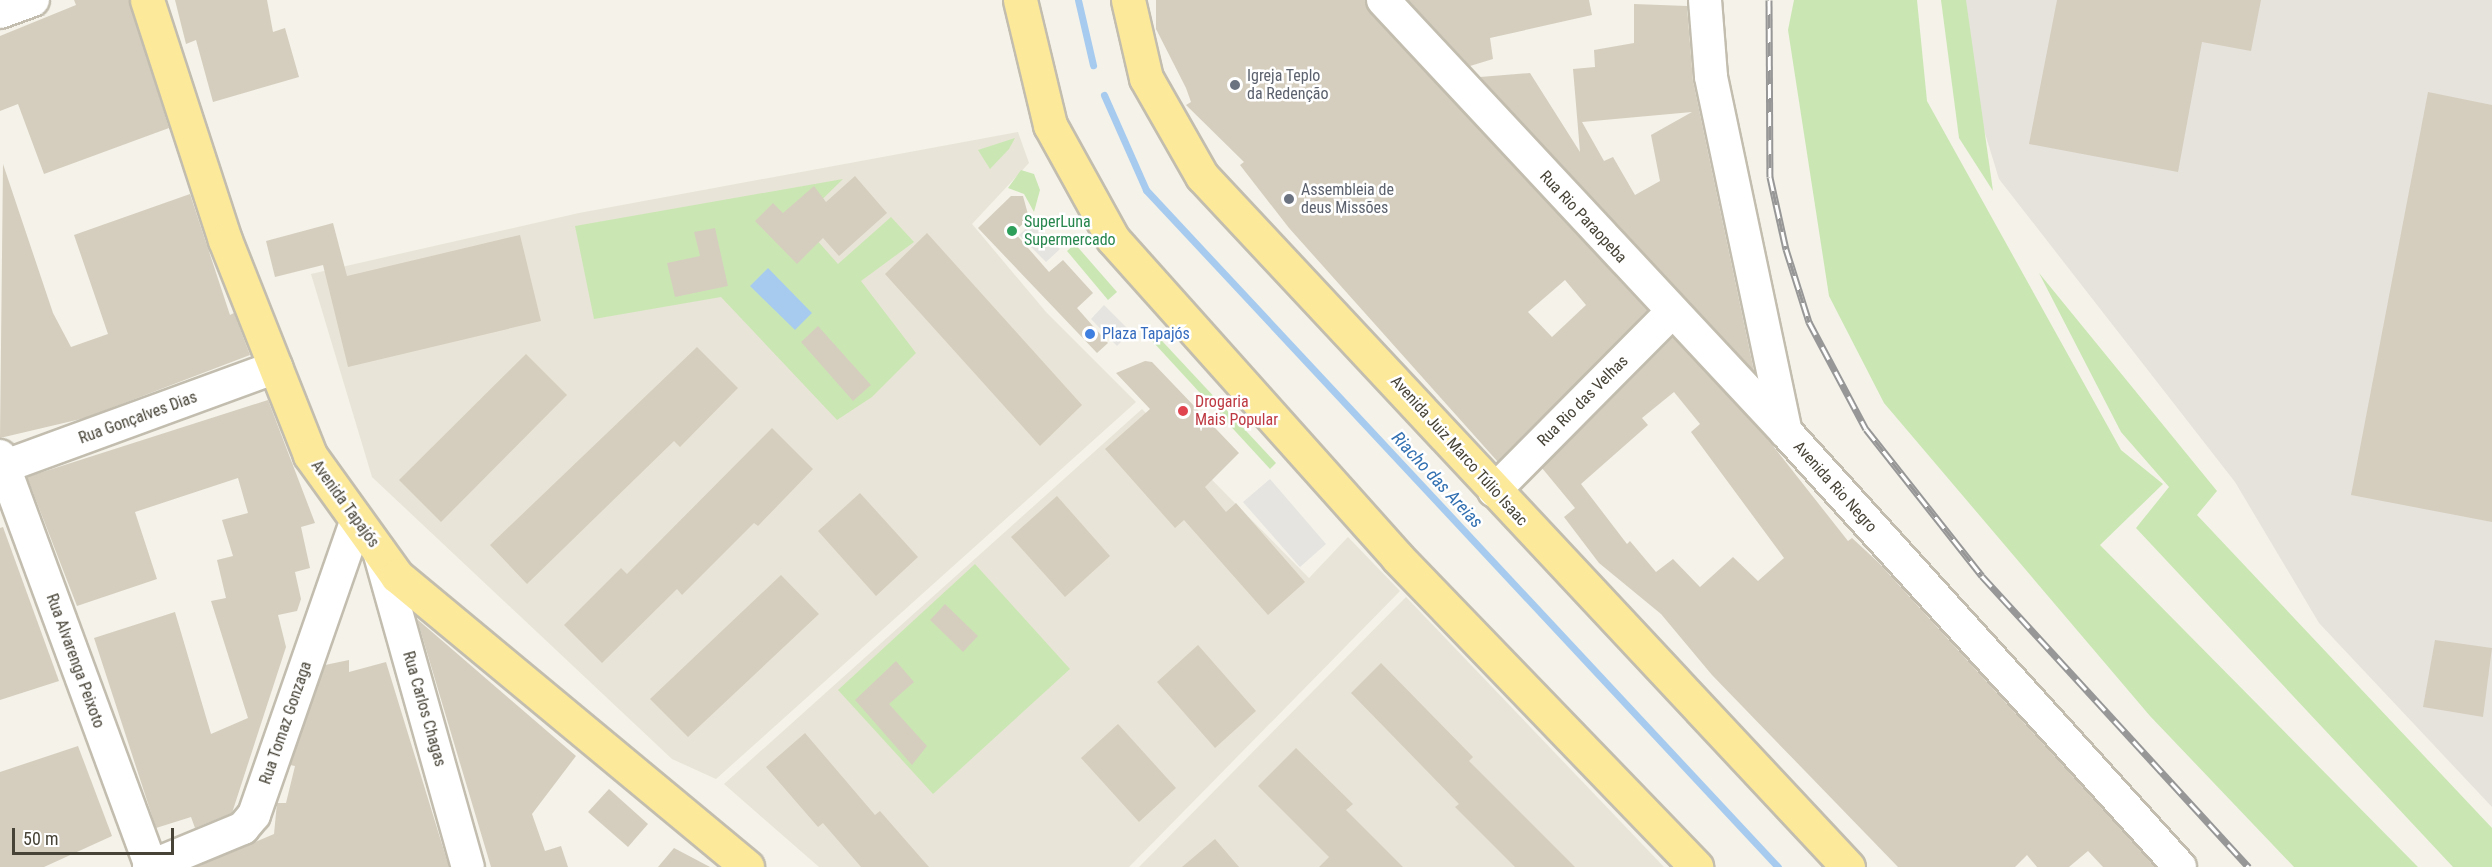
<!DOCTYPE html>
<html>
<head>
<meta charset="utf-8">
<style>
	body { margin:0 }
	#map { position:relative; width:2492px; height:867px; overflow:hidden; background:#f4f2e9; font-family:"Roboto Condensed",sans-serif }
	div>[style] { position:absolute }
	[style*='--x'] { left:calc(var(--x)*1px); top:calc(var(--y)*1px); width:calc(var(--w)*1px); rotate:calc(var(--a)*1deg) }
	.residential>* { inset:0; background:#e8e4d7 }
	.industrial>* { inset:0; background:#e6e3dd }
	.green>* { inset:0; background:#cae7b3 }
	.parking>* { inset:0; background:#e5e4e0 }
	.water>* { inset:0; background:#a7cbef }
	.stream>* { height:7px; margin:-3.5px; padding:0 3.5px; transform-origin:3.5px; border-radius:3.5px; background:#a7cbef }
	.building>* { inset:0; background:#d5cebe }
	.roads { filter:drop-shadow(2px 0 #c2bdae) drop-shadow(-2px 0 #c2bdae) drop-shadow(0 2px #c2bdae) drop-shadow(0 -2px #c2bdae) }
	.minor>* { height:32px; margin:-16px; padding:0 16px; transform-origin:16px; border-radius:16px; background:#fff }
	.major>* { height:33px; margin:-16.5px; padding:0 16.5px; transform-origin:16.5px; border-radius:16.5px; background:#fce99a }
	.rail>* { height:7px; margin-top:-3.5px; transform-origin:0; background:repeating-linear-gradient(90deg,#fff 0 14px,#979797 0 28px); box-sizing:border-box; border-block:2px solid #979797 }
	.dots>* { width:16px; height:16px; translate:-50% -50%; box-sizing:border-box; border:3px solid #fff; border-radius:50% }
	span { translate:-50% -50%; white-space:nowrap; text-align:center; line-height:1.15; -webkit-text-stroke:5px #fff; paint-order:stroke }
	.worship-label { font-size:16px; color:#5b616d }
	.left { translate:0 -50%; text-align:left }
	.street-label { font-size:16px; color:#474337 }
	.leisure-label { font-size:16px; color:#27864d }
	.shop-label { font-size:16px; color:#366cbe }
	.health-label { font-size:16px; color:#be3a42 }
	.water-label { font-size:18px; color:#3270b1; font-style:italic }
	.scale { position:absolute; left:12px; top:828px; width:162px; height:27px; box-sizing:border-box; border:3px solid #474337; border-top:0; padding-left:8px; font-size:18px; line-height:21px; white-space:nowrap; color:#474337; -webkit-text-stroke:4px #fff; paint-order:stroke }
</style>
</head>
<body>
<div id="map">
	<div class="residential">
		<i style="clip-path:polygon(1018px 132px,1029px 163px,972px 224px,1046px 312px,1136px 402px,716px 779px,672px 759px,372px 477px,311px 274px,579px 213px)"></i>
		<i style="clip-path:polygon(1142px 409px,1309px 578px,1348px 537px,1400px 591px,1129px 867px,819px 867px,724px 784px)"></i>
		<i style="clip-path:polygon(1406px 597px,1664px 867px,1139px 867px)"></i>
	</div>
	<div class="industrial">
		<i style="clip-path:polygon(1944px 0,2492px 0,2492px 807px,2319px 623px,2235px 482px,1999px 179px)"></i>
	</div>
	<div class="green">
		<i style="clip-path:polygon(1794px 0,1917px 0,1927px 101px,2121px 450px,2163px 484px,2100px 545px,2418px 867px,2294px 867px,2150px 716px,1884px 403px,1829px 296px,1788px 30px)"></i>
		<i style="clip-path:polygon(1941px 0,1966px 0,1993px 191px,1959px 138px)"></i>
		<i style="clip-path:polygon(1015px 138px,1009px 149px,990px 169px,978px 150px)"></i>
		<i style="clip-path:polygon(1021px 170px,1034px 174px,1040px 190px,1034px 212px,1024px 194px,1008px 188px)"></i>
		<i style="clip-path:polygon(843px 179px,800px 221px,838px 264px,891px 217px,914px 242px,861px 281px,916px 353px,872px 397px,837px 420px,721px 297px,594px 319px,575px 226px)"></i>
		<i style="clip-path:polygon(1075px 244px,1117px 292px,1108px 300px,1067px 251px)"></i>
		<i style="clip-path:polygon(2039px 273px,2217px 491px,2197px 515px,2492px 828px,2492px 867px,2453px 867px,2136px 528px,2169px 487px,2121px 432px)"></i>
		<i style="clip-path:polygon(1149px 327px,1276px 463px,1270px 469px,1143px 331px)"></i>
		<i style="clip-path:polygon(975px 564px,1070px 669px,933px 794px,838px 690px)"></i>
	</div>
	<div class="parking">
		<i style="clip-path:polygon(1033px 222px,1060px 249px,1046px 262px,1019px 235px)"></i>
		<i style="clip-path:polygon(1104px 305px,1131px 332px,1117px 346px,1091px 319px)"></i>
		<i style="clip-path:polygon(1270px 479px,1326px 544px,1300px 567px,1243px 502px)"></i>
	</div>
	<div class="water">
		<i style="clip-path:polygon(768px 268px,812px 313px,795px 330px,750px 286px)"></i>
	</div>
	<div class="stream">
		<i style="--x:1078;--y:0;--w:67;--a:77"></i>
		<i style="--x:1104;--y:95;--w:104;--a:66.1"></i>
		<i style="--x:1146;--y:190;--w:926;--a:46.97"></i>
	</div>
	<div class="building">
		<i style="clip-path:polygon(74px 0,129px 0,169px 128px,44px 174px,18px 104px,0 111px,0 36px,76px 5px)"></i>
		<i style="clip-path:polygon(175px 0,267px 0,273px 32px,285px 28px,299px 77px,213px 102px,196px 40px,186px 44px)"></i>
		<i style="clip-path:polygon(evenodd,1156px 0,1366px 0,1370px 12px,1648px 311px,1498px 462px,1289px 228px,1240px 165px,1244px 162px,1186px 105px,1191px 102px,1186px 88px,1156px 29px,1156px 0,1565px 280px,1586px 305px,1552px 337px,1528px 312px,1565px 280px)"></i>
		<i style="clip-path:polygon(1408px 0,1589px 0,1592px 15px,1490px 38px,1493px 59px,1470px 66px)"></i>
		<i style="clip-path:polygon(2057px 0,2261px 0,2251px 51px,2202px 42px,2178px 172px,2029px 144px)"></i>
		<i style="clip-path:polygon(evenodd,1634px 4px,1687px 6px,1693px 81px,1754px 371px,1480px 77px,1530px 73px,1580px 152px,1573px 69px,1595px 67px,1594px 50px,1634px 43px,1634px 4px,1692px 112px,1651px 135px,1660px 181px,1635px 195px,1613px 157px,1604px 161px,1582px 122px,1692px 112px)"></i>
		<i style="clip-path:polygon(2428px 92px,2492px 105px,2492px 522px,2351px 495px)"></i>
		<i style="clip-path:polygon(3px 164px,53px 313px,71px 347px,108px 334px,74px 235px,190px 194px,230px 315px,234px 313px,250px 355px,85px 418px,0 438px)"></i>
		<i style="clip-path:polygon(855px 176px,887px 213px,839px 256px,823px 238px,797px 264px,755px 221px,773px 203px,783px 213px,814px 186px,826px 202px)"></i>
		<i style="clip-path:polygon(1011px 196px,1023px 196px,1029px 218px,1014px 232px,1049px 272px,1063px 260px,1093px 293px,1077px 308px,1108px 343px,1097px 353px,978px 228px)"></i>
		<i style="clip-path:polygon(333px 223px,347px 276px,520px 235px,541px 321px,348px 367px,323px 265px,275px 277px,266px 241px)"></i>
		<i style="clip-path:polygon(715px 228px,728px 286px,675px 297px,667px 263px,700px 256px,694px 232px)"></i>
		<i style="clip-path:polygon(927px 233px,1082px 405px,1040px 446px,885px 274px)"></i>
		<i style="clip-path:polygon(818px 326px,871px 385px,853px 401px,801px 342px)"></i>
		<i style="clip-path:polygon(evenodd,1673px 337px,1762px 432px,1848px 541px,1852px 538px,1879px 563px,2155px 867px,2103px 867px,2088px 851px,2069px 867px,2037px 867px,2027px 855px,2015px 867px,1898px 867px,1712px 675px,1661px 614px,1599px 563px,1564px 517px,1575px 508px,1542px 468px,1673px 337px,1674px 392px,1700px 424px,1691px 432px,1784px 558px,1758px 581px,1733px 557px,1700px 587px,1673px 559px,1656px 572px,1630px 541px,1627px 544px,1581px 484px,1648px 425px,1642px 418px,1674px 392px)"></i>
		<i style="clip-path:polygon(697px 347px,738px 388px,680px 447px,674px 441px,527px 584px,490px 545px)"></i>
		<i style="clip-path:polygon(526px 354px,567px 395px,441px 522px,399px 480px)"></i>
		<i style="clip-path:polygon(1145px 361px,1152px 362px,1239px 453px,1205px 487px,1226px 512px,1236px 503px,1305px 582px,1268px 615px,1184px 520px,1175px 528px,1105px 449px,1150px 409px,1116px 373px)"></i>
		<i style="clip-path:polygon(268px 400px,315px 523px,301px 527px,310px 568px,295px 572px,301px 599px,297px 611px,278px 615px,286px 647px,232px 813px,195px 828px,191px 817px,156px 828px,94px 638px,175px 612px,211px 734px,248px 718px,211px 601px,226px 598px,217px 560px,233px 556px,222px 520px,248px 513px,238px 478px,135px 512px,157px 579px,77px 606px,27px 477px)"></i>
		<i style="clip-path:polygon(772px 428px,813px 469px,758px 526px,754px 523px,682px 595px,677px 589px,602px 663px,564px 625px,621px 568px,627px 574px)"></i>
		<i style="clip-path:polygon(860px 493px,918px 557px,876px 596px,818px 531px)"></i>
		<i style="clip-path:polygon(1057px 496px,1110px 556px,1065px 597px,1011px 537px)"></i>
		<i style="clip-path:polygon(3px 527px,59px 681px,0 700px,0 528px)"></i>
		<i style="clip-path:polygon(781px 575px,819px 614px,688px 737px,650px 699px)"></i>
		<i style="clip-path:polygon(945px 604px,978px 636px,963px 652px,930px 620px)"></i>
		<i style="clip-path:polygon(417px 619px,576px 756px,532px 814px,545px 851px,561px 846px,568px 867px,491px 867px)"></i>
		<i style="clip-path:polygon(2435px 640px,2492px 648px,2483px 717px,2423px 707px)"></i>
		<i style="clip-path:polygon(1198px 645px,1256px 711px,1215px 748px,1157px 682px)"></i>
		<i style="clip-path:polygon(349px 660px,349px 672px,386px 662px,449px 867px,196px 867px,274px 834px,277px 803px,286px 803px,295px 766px,290px 765px,325px 665px)"></i>
		<i style="clip-path:polygon(896px 661px,914px 682px,889px 704px,927px 746px,912px 765px,855px 700px)"></i>
		<i style="clip-path:polygon(1381px 663px,1473px 757px,1469px 761px,1575px 867px,1515px 867px,1455px 807px,1459px 804px,1351px 693px)"></i>
		<i style="clip-path:polygon(1118px 724px,1176px 788px,1139px 822px,1081px 758px)"></i>
		<i style="clip-path:polygon(805px 733px,875px 815px,880px 811px,929px 867px,861px 867px,823px 823px,818px 827px,766px 767px)"></i>
		<i style="clip-path:polygon(78px 746px,112px 836px,44px 867px,0 867px,0 772px)"></i>
		<i style="clip-path:polygon(1296px 748px,1353px 804px,1346px 810px,1403px 867px,1319px 867px,1329px 857px,1258px 786px)"></i>
		<i style="clip-path:polygon(609px 789px,648px 824px,628px 847px,588px 812px)"></i>
		<i style="clip-path:polygon(1215px 839px,1239px 867px,1182px 867px)"></i>
		<i style="clip-path:polygon(674px 848px,710px 867px,658px 867px)"></i>
	</div>
	<div class="roads">
		<div class="minor">
			<i style="--x:1383;--y:0;--w:591;--a:46.99"></i>
			<i style="--x:1705;--y:0;--w:77;--a:85.5"></i>
			<i style="--x:1711;--y:77;--w:363;--a:78.1"></i>
			<i style="--x:1786;--y:432;--w:587;--a:47.83"></i>
			<i style="--x:0;--y:12;--w:35;--a:-20"></i>
			<i style="--x:0;--y:456;--w:438;--a:69.8"></i>
			<i style="--x:0;--y:468;--w:294;--a:-20.1"></i>
			<i style="--x:1494;--y:491;--w:252;--a:-45.2"></i>
			<i style="--x:379;--y:551;--w:328;--a:74.3"></i>
			<i style="--x:149;--y:867;--w:102;--a:-22.5"></i>
			<i style="--x:243;--y:828;--w:17;--a:-50"></i>
			<i style="--x:254;--y:815;--w:312;--a:-70.8"></i>
		</div>
		<div class="major">
			<i style="--x:147;--y:0;--w:252;--a:72"></i>
			<i style="--x:225;--y:240;--w:231;--a:68.4"></i>
			<i style="--x:310;--y:455;--w:149;--a:54.3"></i>
			<i style="--x:397;--y:576;--w:455;--a:39.7"></i>
			<i style="--x:1020;--y:0;--w:129;--a:76.5"></i>
			<i style="--x:1050;--y:125;--w:130;--a:61.1"></i>
			<i style="--x:1113;--y:239;--w:426;--a:48.2"></i>
			<i style="--x:1397;--y:557;--w:431;--a:46"></i>
			<i style="--x:1128;--y:0;--w:80;--a:77"></i>
			<i style="--x:1146;--y:78;--w:113;--a:60.3"></i>
			<i style="--x:1202;--y:176;--w:946;--a:46.93"></i>
		</div>
	</div>
	<div class="rail">
		<i style="--x:1769;--y:0;--w:177;--a:89.7"></i>
		<i style="--x:1770;--y:177;--w:74;--a:77.5"></i>
		<i style="--x:1786;--y:249;--w:77;--a:72.5"></i>
		<i style="--x:1809;--y:322;--w:121;--a:62"></i>
		<i style="--x:1866;--y:429;--w:187;--a:51.7"></i>
		<i style="--x:1982;--y:576;--w:395;--a:47.5"></i>
	</div>
	<div class="dots">
		<i style="left:1235px;top:85px;background:#6b7280"></i>
		<i style="left:1289px;top:199px;background:#6b7280"></i>
		<i style="left:1012px;top:231px;background:#2e9e5b"></i>
		<i style="left:1090px;top:334px;background:#3f7fe0"></i>
		<i style="left:1183px;top:411px;background:#e0444e"></i>
	</div>
	<div class="worship-label">
		<span class="left" style="left:1247px;top:85px">Igreja Teplo<br>da Redenção</span>
		<span class="left" style="left:1301px;top:199px">Assembleia de<br>deus Missões</span>
	</div>
	<div class="street-label">
		<span style="left:1583px;top:217px;rotate:47deg">Rua Rio Paraopeba</span>
		<span style="left:1583px;top:401px;rotate:-45deg">Rua Rio das Velhas</span>
		<span style="left:138px;top:418px;rotate:-20deg">Rua Gonçalves Dias</span>
		<span style="left:1459px;top:451px;rotate:48deg">Avenida Juiz Marco Túlio Isaac</span>
		<span style="left:1835px;top:487px;rotate:48deg">Avenida Rio Negro</span>
		<span style="left:345px;top:504px;rotate:54deg">Avenida Tapajós</span>
		<span style="left:75px;top:661px;rotate:70deg">Rua Alvarenga Peixoto</span>
		<span style="left:424px;top:709px;rotate:74deg">Rua Carlos Chagas</span>
		<span style="left:286px;top:723px;rotate:-71deg">Rua Tomaz Gonzaga</span>
	</div>
	<div class="leisure-label">
		<span class="left" style="left:1024px;top:231px">SuperLuna<br>Supermercado</span>
	</div>
	<div class="shop-label">
		<span class="left" style="left:1102px;top:334px">Plaza Tapajós</span>
	</div>
	<div class="health-label">
		<span class="left" style="left:1195px;top:411px">Drogaria<br>Mais Popular</span>
	</div>
	<div class="water-label">
		<span style="left:1437px;top:480px;rotate:47deg">Riacho das Areias</span>
	</div>
	<div class="scale">50 m</div>
</div>
</body>
</html>
